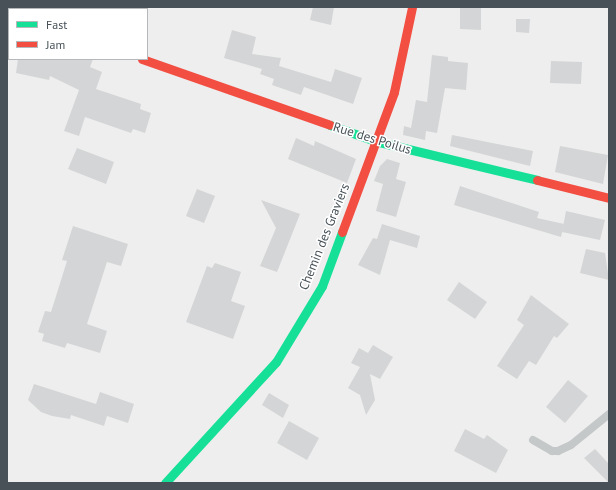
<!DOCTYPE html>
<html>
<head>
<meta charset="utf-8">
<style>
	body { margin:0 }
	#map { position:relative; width:616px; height:490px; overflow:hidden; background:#eee; font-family:"PT Sans",sans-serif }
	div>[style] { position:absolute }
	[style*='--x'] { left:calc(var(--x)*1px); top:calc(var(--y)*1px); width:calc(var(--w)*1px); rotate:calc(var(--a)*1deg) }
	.building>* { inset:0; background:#d4d5d6 }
	.lane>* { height:8px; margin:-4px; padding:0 4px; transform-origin:4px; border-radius:4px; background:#c5c8c9 }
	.street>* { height:17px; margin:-8.5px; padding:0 8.5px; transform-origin:8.5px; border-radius:8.5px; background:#c5c8c9 }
	.fast>* { height:9px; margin:-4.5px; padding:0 4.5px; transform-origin:4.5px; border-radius:4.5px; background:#16e098 }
	.jam>* { height:9px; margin:-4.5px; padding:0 4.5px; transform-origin:4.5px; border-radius:4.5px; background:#f24e42 }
	span { translate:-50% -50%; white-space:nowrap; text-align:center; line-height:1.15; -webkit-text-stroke:3px #fff; paint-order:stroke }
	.street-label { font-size:13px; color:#475157 }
	.frame { position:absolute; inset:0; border:8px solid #475157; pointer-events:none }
	.legend { position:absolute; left:8px; top:8px; width:140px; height:52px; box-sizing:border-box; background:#fff; border:1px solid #b5b9bc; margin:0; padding:5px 7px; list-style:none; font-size:12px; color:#475157 }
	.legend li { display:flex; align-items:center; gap:8px; height:20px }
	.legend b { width:20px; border:1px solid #b5b9bc }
</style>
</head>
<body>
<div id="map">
	<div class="building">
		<i style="clip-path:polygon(313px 7px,334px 7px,331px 25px,310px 20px)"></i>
		<i style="clip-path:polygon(460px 7px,481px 7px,481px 30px,460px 29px)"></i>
		<i style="clip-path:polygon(516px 19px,530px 19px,529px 33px,516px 32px)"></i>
		<i style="clip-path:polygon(232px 30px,256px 37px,252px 54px,281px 58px,279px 66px,331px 82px,335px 69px,362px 78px,353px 104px,304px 87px,301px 95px,272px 85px,274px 79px,260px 74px,262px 69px,224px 58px)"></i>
		<i style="clip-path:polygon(432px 55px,448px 57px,448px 61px,468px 63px,466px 90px,445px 88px,437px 133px,426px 131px,425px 140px,403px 135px,404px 126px,411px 128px,416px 100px,427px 102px)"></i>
		<i style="clip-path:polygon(18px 59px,93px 59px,90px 67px,102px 72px,96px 89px,141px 104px,140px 109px,151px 113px,145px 133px,133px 129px,131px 133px,85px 117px,79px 136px,64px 131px,79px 90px,50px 76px,49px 80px,16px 73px)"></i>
		<i style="clip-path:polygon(551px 61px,582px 62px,581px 84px,550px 83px)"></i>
		<i style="clip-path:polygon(452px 135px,533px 151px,530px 166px,450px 146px)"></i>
		<i style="clip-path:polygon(296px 138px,314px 146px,315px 141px,356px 159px,347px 183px,288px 159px)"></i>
		<i style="clip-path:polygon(560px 146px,608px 155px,603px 184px,555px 172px)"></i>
		<i style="clip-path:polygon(77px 148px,114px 162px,106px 184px,68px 169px)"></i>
		<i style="clip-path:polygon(387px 159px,400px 163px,396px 179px,406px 182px,396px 217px,376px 211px,383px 184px,374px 181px,380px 166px)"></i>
		<i style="clip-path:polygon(460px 186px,539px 212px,537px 218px,564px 224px,561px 237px,454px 205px)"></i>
		<i style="clip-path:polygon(197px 189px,215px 196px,204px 223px,186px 216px)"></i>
		<i style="clip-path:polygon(261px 200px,300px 214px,277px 272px,260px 266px,276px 228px)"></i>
		<i style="clip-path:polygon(566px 211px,605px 220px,600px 240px,562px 232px)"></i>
		<i style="clip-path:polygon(382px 224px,420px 236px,417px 248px,390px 240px,380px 275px,358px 265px,373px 238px,377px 239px)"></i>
		<i style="clip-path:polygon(73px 226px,128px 244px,121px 266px,107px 262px,87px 324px,107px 331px,100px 353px,67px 343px,65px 348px,42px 341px,44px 334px,38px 332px,45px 311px,51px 312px,67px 261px,62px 260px)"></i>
		<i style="clip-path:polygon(586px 249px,605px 253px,609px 280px,580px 273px)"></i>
		<i style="clip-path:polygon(215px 263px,241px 272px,231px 301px,245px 306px,233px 339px,186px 322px,207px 266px,212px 268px)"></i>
		<i style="clip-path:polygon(459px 282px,487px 302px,475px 319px,447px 300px)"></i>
		<i style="clip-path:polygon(531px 295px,569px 324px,557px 338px,554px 336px,536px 365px,529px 361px,517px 379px,497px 366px,524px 325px,517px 320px)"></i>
		<i style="clip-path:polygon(373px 345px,393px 357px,380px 379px,370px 374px,375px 400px,366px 415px,360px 395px,348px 388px,360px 367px,351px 363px,359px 348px,368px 353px)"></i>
		<i style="clip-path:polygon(568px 380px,588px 396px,565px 423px,546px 407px)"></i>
		<i style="clip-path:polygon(34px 384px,96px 404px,100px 392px,134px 404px,128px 423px,107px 416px,104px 426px,71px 415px,70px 419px,52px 416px,41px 412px,28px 400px)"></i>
		<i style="clip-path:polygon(269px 393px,289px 405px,283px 418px,262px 405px)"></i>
		<i style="clip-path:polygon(289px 421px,319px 438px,307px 460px,277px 443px)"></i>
		<i style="clip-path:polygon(465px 429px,484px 439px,487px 435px,508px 450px,496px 473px,454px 451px)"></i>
		<i style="clip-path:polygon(595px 449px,609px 464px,609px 483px,584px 458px)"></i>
	</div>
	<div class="lane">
		<i style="--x:533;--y:440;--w:22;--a:30"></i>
		<i style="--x:552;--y:451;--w:6;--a:0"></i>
		<i style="--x:558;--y:451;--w:14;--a:-25"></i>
		<i style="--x:571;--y:445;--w:49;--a:-39.2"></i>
	</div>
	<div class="street">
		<i style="--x:7;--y:17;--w:2;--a:0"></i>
	</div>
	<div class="fast">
		<i style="--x:330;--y:125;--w:48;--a:19.6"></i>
		<i style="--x:375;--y:141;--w:167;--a:13.5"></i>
		<i style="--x:165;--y:483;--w:164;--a:-47.5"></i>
		<i style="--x:276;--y:362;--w:89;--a:-58.8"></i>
		<i style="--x:322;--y:286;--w:58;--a:-69.7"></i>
	</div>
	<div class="jam">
		<i style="--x:142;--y:59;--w:199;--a:19.3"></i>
		<i style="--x:537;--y:180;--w:74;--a:14"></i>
		<i style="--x:342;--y:232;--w:149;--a:-69.6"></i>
		<i style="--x:394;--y:92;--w:87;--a:-78"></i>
	</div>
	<div class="street-label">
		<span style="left:372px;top:139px;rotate:17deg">Rue des Poilus</span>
		<span style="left:325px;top:237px;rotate:-68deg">Chemin des Graviers</span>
	</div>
	<div class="frame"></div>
	<ul class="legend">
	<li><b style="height:5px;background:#16e098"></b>Fast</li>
	<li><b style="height:5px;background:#f24e42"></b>Jam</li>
	</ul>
</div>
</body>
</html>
